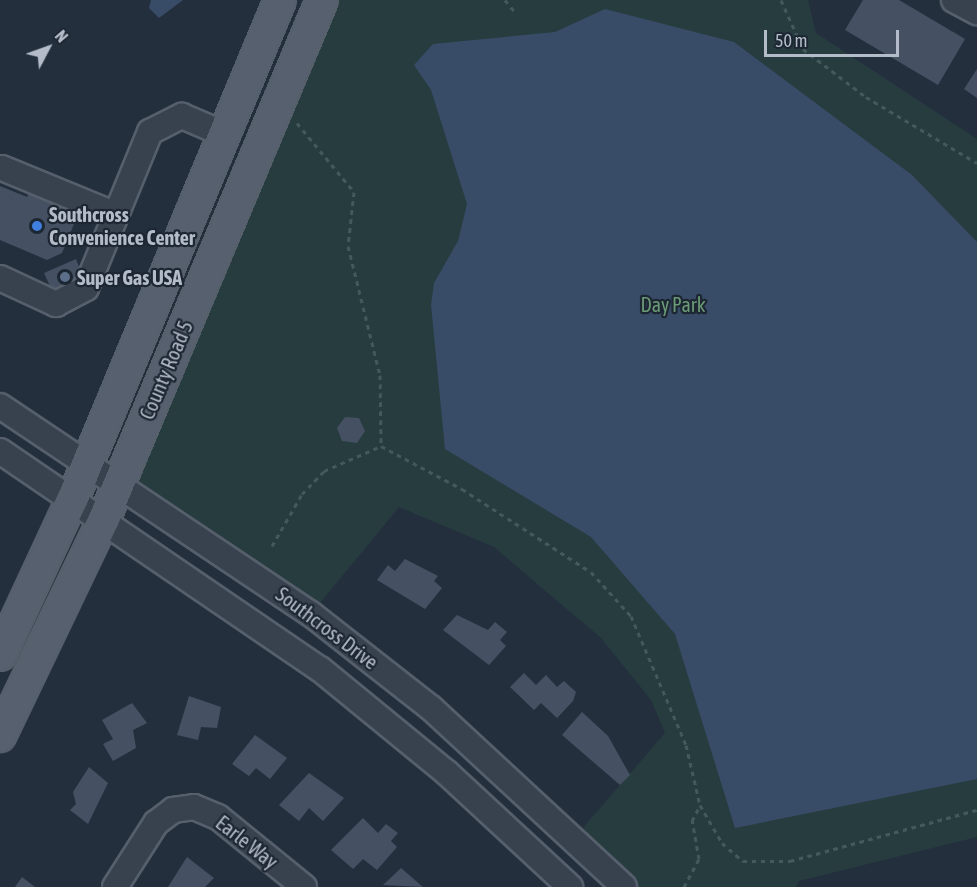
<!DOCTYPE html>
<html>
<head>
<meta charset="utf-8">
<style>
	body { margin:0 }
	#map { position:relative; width:977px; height:887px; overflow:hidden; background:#242f3e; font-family:"Asap Condensed",sans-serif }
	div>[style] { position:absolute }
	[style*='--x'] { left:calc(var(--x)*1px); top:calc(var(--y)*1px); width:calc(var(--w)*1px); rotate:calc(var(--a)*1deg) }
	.green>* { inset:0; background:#263c3f }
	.water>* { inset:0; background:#394c67 }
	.building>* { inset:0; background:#455162 }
	.path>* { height:3px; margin-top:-1.5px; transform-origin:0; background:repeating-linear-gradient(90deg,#44595c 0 4.5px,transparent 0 9px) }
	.roads { filter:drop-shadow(2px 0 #565f6c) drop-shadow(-2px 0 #565f6c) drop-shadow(0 2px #565f6c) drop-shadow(0 -2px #565f6c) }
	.minor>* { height:24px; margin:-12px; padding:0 12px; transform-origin:12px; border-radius:12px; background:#38414e }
	.major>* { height:30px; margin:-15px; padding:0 15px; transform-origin:15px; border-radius:15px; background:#56606e }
	.dots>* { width:16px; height:16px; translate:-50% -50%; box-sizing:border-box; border:3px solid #1d2633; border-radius:50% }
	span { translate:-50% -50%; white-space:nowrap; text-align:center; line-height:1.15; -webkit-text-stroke:4.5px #1d2633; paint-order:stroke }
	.poi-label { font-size:20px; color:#b4bcc9; font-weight:700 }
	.left { translate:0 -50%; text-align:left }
	.park-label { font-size:20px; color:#6b9a76 }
	.street-label { font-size:20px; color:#b4bcc9 }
	.north { position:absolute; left:18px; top:18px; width:60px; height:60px; -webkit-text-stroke:4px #1d2633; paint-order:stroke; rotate:49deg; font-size:16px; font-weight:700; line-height:24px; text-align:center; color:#b4bcc9 }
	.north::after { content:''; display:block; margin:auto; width:21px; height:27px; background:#b4bcc9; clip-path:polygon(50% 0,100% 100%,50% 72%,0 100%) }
	.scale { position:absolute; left:764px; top:30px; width:135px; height:27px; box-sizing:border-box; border:3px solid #b4bcc9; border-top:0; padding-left:8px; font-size:18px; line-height:21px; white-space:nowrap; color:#b4bcc9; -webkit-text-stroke:4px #1d2633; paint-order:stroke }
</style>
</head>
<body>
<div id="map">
	<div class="green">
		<i style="clip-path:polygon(322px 0,808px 0,816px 33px,977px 139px,977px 837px,799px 881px,796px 887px,637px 887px,582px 829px,665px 733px,651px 700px,601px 638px,494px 547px,399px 507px,311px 614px,119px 482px)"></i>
	</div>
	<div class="water">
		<i style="clip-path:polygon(151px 0,183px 0,159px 18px,149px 8px)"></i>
		<i style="clip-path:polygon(605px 9px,734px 42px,912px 175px,977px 242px,977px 779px,735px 828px,675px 634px,591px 537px,445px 449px,431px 305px,434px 283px,458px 241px,467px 204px,431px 90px,414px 65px,433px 44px,555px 32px)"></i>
	</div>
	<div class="building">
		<i style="clip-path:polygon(863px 0,899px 0,965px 39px,938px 85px,845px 30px)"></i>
		<i style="clip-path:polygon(977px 69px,977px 98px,964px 89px)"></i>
		<i style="clip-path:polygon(0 186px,27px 197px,30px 191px,79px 212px,62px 253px,47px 260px,0 240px)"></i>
		<i style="clip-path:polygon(76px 259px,85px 282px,54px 295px,44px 273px)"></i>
		<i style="clip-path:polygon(345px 417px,359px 418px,365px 431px,357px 443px,342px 441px,337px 428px)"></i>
		<i style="clip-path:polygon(405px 559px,438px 576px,434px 581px,442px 588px,425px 609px,377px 580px,388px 565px,395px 571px)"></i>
		<i style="clip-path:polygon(457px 615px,488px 630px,495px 622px,507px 632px,500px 640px,506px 646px,489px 665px,443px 630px)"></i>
		<i style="clip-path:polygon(524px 673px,536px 685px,546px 675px,557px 687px,564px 681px,576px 692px,573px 701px,557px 718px,541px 703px,534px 710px,510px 687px)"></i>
		<i style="clip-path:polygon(189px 696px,221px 707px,217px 728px,201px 727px,198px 740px,177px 735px)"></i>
		<i style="clip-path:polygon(132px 703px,147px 723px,133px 730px,136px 748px,113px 761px,103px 744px,113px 739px,102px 720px)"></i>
		<i style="clip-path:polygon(582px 712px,608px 736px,630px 775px,620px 785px,562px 735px)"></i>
		<i style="clip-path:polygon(255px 735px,287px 758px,270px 779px,256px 768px,249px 776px,232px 764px)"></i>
		<i style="clip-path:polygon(89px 767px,108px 783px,88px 824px,70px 810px,76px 804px,73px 792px)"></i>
		<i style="clip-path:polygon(309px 773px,344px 798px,323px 821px,309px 808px,299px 821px,279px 805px)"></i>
		<i style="clip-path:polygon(363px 818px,378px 833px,386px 824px,398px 833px,391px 841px,397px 847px,377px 870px,363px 859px,353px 869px,331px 850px)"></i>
		<i style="clip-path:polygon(187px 857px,214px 878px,205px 887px,168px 887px)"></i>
		<i style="clip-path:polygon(401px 868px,423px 887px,383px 885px)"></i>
		<i style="clip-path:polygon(22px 877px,35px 887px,15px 887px)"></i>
	</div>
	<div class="path">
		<i style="--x:505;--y:0;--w:17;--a:50"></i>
		<i style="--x:781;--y:0;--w:54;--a:65.8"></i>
		<i style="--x:803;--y:49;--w:79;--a:37.3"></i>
		<i style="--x:866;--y:97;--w:129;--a:30.7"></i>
		<i style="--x:297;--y:123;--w:89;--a:50.4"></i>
		<i style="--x:354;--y:192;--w:54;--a:96.3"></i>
		<i style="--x:348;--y:246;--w:133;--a:76.1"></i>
		<i style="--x:380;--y:375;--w:71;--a:89.2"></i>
		<i style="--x:381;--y:446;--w:92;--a:28"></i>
		<i style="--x:462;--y:489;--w:153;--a:32.8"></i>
		<i style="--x:591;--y:572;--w:59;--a:47.7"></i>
		<i style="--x:631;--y:616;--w:140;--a:66.9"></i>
		<i style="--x:686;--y:745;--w:62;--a:76.9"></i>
		<i style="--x:700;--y:805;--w:44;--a:59.9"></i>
		<i style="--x:722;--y:843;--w:28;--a:41"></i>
		<i style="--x:743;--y:861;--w:47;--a:0"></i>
		<i style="--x:790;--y:861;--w:194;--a:-15.3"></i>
		<i style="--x:272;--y:546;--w:60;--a:-60"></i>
		<i style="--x:302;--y:494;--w:32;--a:-46"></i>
		<i style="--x:324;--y:471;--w:62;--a:-23.7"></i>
		<i style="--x:684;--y:887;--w:32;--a:-62"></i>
		<i style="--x:699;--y:859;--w:39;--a:-100"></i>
		<i style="--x:692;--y:821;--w:18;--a:-63"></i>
	</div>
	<div class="roads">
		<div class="minor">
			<i style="--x:954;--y:0;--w:26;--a:28"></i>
			<i style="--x:2;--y:168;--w:123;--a:22.4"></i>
			<i style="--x:0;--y:278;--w:62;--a:24.9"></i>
			<i style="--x:56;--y:304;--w:34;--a:-28"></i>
			<i style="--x:86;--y:288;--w:169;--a:-67.7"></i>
			<i style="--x:150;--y:132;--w:36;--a:-27"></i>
			<i style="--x:182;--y:116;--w:46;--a:23.2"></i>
			<i style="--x:0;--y:406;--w:374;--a:33.8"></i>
			<i style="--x:311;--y:614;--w:152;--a:38.1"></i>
			<i style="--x:431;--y:708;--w:263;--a:42.8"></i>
			<i style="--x:0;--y:451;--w:387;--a:34.3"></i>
			<i style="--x:320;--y:669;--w:164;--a:39.3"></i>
			<i style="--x:447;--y:773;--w:168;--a:42.8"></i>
			<i style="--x:115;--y:887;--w:76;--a:-57.4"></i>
			<i style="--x:156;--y:823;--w:21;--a:-37"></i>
			<i style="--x:173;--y:810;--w:21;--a:-8"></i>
			<i style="--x:194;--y:807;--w:26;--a:23"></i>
			<i style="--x:218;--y:817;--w:111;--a:39.1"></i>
		</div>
		<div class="major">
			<i style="--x:0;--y:655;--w:173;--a:-65.1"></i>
			<i style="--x:73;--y:498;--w:539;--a:-67.43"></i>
			<i style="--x:0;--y:736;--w:241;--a:-64.4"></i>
			<i style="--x:104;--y:519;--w:563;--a:-67.22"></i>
		</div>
	</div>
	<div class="dots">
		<i style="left:37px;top:226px;background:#3f7fe0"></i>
		<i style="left:65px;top:277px;background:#5c6f8a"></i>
	</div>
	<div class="poi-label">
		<span class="left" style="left:49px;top:226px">Southcross<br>Convenience Center</span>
		<span class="left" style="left:77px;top:277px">Super Gas USA</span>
	</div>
	<div class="park-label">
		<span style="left:673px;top:304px">Day Park</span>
	</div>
	<div class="street-label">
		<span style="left:166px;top:370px;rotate:-67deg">County Road 5</span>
		<span style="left:327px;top:628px;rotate:37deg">Southcross Drive</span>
		<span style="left:247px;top:842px;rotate:38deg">Earle Way</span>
	</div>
	<div class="north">N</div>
	<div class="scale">50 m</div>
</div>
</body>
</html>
